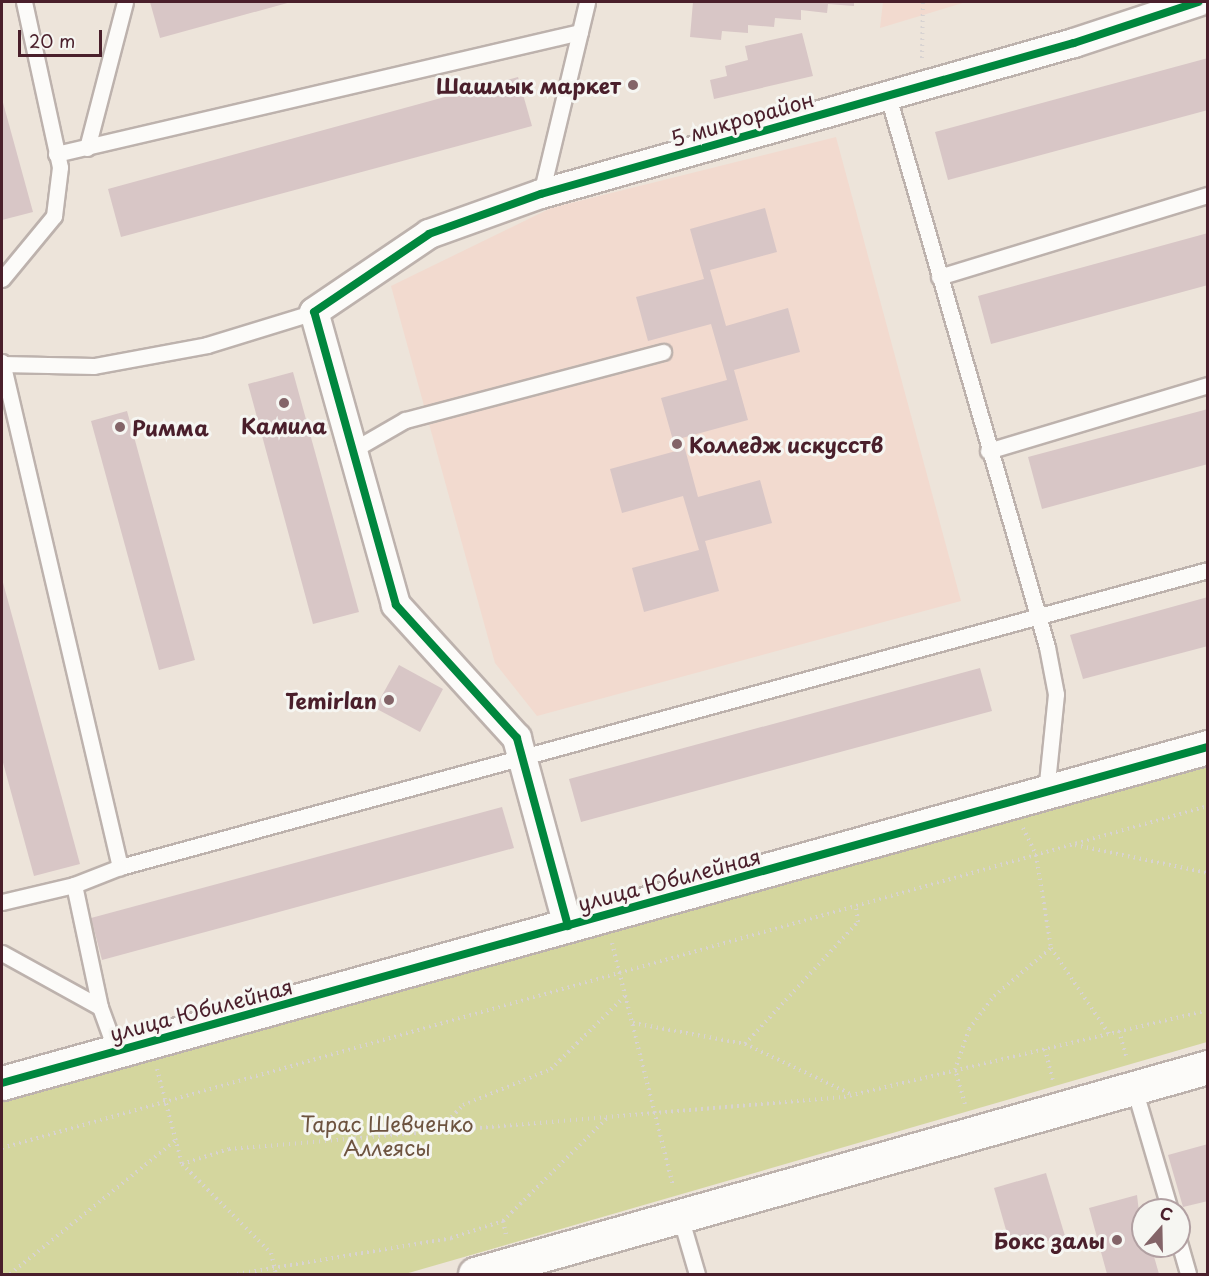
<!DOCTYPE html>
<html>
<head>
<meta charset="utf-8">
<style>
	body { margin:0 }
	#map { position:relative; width:1209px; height:1276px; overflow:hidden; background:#ede4da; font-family:"Playpen Sans",sans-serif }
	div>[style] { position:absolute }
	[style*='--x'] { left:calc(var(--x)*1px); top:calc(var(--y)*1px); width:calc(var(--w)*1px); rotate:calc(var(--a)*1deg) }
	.built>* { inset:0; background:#f2dacf }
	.green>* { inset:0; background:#d4d69e }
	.building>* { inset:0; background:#d8c6c6 }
	.path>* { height:4px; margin-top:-2px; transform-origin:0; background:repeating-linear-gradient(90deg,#d8d3d2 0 1.5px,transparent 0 6px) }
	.roads { filter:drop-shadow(2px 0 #bdb2ad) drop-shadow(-2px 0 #bdb2ad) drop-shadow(0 2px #bdb2ad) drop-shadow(0 -2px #bdb2ad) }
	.service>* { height:15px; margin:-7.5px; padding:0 7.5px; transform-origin:7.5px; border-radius:7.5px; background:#fcfbf9 }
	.minor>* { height:28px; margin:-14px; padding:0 14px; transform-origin:14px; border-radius:14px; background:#fcfbf9 }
	.tertiary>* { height:33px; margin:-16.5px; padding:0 16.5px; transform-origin:16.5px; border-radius:16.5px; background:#fcfbf9 }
	.cycleway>* { height:8px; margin:-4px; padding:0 4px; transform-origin:4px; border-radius:4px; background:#00873e }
	.dots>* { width:16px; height:16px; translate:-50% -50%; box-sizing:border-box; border:3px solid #f6f6f2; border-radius:50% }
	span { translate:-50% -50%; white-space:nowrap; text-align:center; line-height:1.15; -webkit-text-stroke:6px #f6f6f2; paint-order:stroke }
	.poi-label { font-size:21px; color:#4a1f2b; font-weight:700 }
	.right { translate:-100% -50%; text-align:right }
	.left { translate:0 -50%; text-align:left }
	.street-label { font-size:21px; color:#4a1f2b }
	.park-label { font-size:21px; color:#6d533f }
	.frame { position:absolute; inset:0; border:3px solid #4a1f2b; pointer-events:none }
	.north { position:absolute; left:1131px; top:1198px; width:60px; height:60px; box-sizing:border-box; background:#f6f6f2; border:2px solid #b1a0a2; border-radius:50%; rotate:20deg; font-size:16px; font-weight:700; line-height:24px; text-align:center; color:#4a1f2b }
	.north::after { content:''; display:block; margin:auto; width:21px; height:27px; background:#836468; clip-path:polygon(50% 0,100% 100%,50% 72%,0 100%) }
	.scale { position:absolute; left:18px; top:30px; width:84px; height:27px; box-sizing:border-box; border:3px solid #4a1f2b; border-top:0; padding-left:8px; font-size:18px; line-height:21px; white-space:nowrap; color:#4a1f2b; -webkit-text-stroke:4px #f6f6f2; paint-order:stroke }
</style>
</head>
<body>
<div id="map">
	<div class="built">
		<i style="clip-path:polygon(883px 2px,966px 2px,880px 28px)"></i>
		<i style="clip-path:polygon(836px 137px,961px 601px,537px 716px,495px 663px,391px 286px,551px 208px)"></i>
	</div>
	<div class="green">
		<i style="clip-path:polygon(1207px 763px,1207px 1042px,405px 1274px,2px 1274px,2px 1098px)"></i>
	</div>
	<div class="building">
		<i style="clip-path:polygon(150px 2px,291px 2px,160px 38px)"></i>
		<i style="clip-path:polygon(693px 2px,854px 2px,854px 6px,828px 4px,827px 13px,801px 10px,801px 20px,775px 18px,774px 27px,748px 25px,748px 33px,722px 31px,721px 40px,690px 37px)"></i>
		<i style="clip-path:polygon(802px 33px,813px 76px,714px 99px,710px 80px,727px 76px,725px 66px,748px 60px,745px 46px)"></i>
		<i style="clip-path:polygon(1208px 58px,1208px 110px,948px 180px,935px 132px)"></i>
		<i style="clip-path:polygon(518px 77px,532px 126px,121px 237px,108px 189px)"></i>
		<i style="clip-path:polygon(2px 99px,33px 212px,2px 220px)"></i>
		<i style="clip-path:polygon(765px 208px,777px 252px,710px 270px,726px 326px,788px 308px,800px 352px,734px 370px,748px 420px,682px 438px,698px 497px,760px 480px,772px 523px,705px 541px,719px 591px,644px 612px,632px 568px,699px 550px,683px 496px,622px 513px,610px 469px,676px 451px,661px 398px,727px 380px,711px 324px,648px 341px,636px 297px,704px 279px,690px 229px)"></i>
		<i style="clip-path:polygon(1208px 233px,1208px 285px,991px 344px,978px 296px)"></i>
		<i style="clip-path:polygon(293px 372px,359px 612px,313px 624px,248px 384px)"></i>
		<i style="clip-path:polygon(1208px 409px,1208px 464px,1042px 509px,1028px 457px)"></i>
		<i style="clip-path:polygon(127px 411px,195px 660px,159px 670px,91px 421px)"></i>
		<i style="clip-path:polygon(2px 579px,80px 864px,34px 876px,2px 759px)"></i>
		<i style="clip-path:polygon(1208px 597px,1208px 646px,1083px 679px,1070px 635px)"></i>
		<i style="clip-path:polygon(399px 665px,443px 689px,420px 732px,375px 708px)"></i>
		<i style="clip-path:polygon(980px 668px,992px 711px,581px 822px,569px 779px)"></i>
		<i style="clip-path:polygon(502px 807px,514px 848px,102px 960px,91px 918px)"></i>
		<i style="clip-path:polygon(1208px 1144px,1208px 1201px,1183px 1207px,1168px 1155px)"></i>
		<i style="clip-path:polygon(1046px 1173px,1065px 1236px,1012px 1251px,994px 1188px)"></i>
		<i style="clip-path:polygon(1137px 1195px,1143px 1246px,1151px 1246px,1159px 1274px,1107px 1274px,1089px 1208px)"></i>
	</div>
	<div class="path">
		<i style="--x:922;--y:58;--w:56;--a:-89"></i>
		<i style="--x:1023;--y:828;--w:30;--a:64"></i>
		<i style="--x:1036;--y:855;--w:94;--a:80.8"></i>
		<i style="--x:1051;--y:948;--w:104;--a:56"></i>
		<i style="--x:1075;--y:845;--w:136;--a:11.9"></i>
		<i style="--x:612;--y:943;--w:251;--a:75.9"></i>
		<i style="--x:633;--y:1023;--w:114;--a:10.6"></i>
		<i style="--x:745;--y:1044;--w:166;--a:-47.2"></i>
		<i style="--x:858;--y:922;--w:15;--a:-98"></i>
		<i style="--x:1119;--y:1031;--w:29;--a:74"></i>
		<i style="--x:745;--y:1044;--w:119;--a:25.3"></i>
		<i style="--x:1045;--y:1049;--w:32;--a:76"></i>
		<i style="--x:157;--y:1069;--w:98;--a:75.3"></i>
		<i style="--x:182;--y:1164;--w:49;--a:-17.7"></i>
		<i style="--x:229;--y:1149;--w:617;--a:-4.83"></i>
		<i style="--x:844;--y:1097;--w:374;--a:-13.4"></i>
		<i style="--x:965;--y:1104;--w:35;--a:-106"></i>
		<i style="--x:955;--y:1070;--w:43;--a:-71.1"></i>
		<i style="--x:969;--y:1029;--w:41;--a:-52.9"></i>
		<i style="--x:994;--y:996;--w:75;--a:-40.1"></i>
		<i style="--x:439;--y:1130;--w:35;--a:-46"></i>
		<i style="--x:463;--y:1105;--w:95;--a:-22.2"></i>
		<i style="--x:551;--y:1069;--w:105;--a:-44.6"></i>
		<i style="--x:2;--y:1148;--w:1254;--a:-15.83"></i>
		<i style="--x:182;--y:1164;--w:126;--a:45"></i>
		<i style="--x:271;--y:1253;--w:22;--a:77"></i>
		<i style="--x:503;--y:1221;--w:14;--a:78"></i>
		<i style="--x:10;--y:1274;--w:213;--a:-38.9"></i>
		<i style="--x:237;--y:1274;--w:217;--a:-9.5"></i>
		<i style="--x:451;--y:1238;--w:55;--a:-18.1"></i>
		<i style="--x:503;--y:1221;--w:148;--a:-44.7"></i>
	</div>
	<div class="roads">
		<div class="service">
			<i style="--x:888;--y:96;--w:573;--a:73.9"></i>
			<i style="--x:1047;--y:647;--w:48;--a:79.2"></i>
			<i style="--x:1056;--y:694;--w:100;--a:95.8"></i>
			<i style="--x:87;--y:148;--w:151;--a:-75.4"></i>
			<i style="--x:56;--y:154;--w:538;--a:-13.11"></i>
			<i style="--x:541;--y:194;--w:197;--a:-76.5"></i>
			<i style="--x:939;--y:277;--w:281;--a:-17"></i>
			<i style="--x:2;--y:279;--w:82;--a:-50.5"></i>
			<i style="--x:54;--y:216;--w:49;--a:-83"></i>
			<i style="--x:60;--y:167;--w:169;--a:-102.3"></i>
			<i style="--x:2;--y:362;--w:519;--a:76.85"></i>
			<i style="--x:120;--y:867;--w:1128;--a:-15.27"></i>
			<i style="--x:2;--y:364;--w:92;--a:1.2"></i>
			<i style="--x:94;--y:366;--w:115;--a:-10.5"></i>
			<i style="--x:207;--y:345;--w:112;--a:-17.1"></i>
			<i style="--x:353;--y:450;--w:60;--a:-30"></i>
			<i style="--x:405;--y:420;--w:267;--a:-14.8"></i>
			<i style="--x:988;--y:451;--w:230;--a:-16.7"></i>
			<i style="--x:2;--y:902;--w:74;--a:-13.3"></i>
			<i style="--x:2;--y:953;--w:112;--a:28.9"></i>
			<i style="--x:100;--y:1007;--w:47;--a:70"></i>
			<i style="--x:100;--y:1007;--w:125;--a:-102"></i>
			<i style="--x:74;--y:885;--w:49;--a:-21.4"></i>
			<i style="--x:1134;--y:1088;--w:127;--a:73.6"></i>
			<i style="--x:680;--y:1216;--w:60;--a:73.7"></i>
			<i style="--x:1179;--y:1242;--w:33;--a:74"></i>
		</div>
		<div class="minor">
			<i style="--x:568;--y:926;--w:195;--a:-105.2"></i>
			<i style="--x:517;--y:738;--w:180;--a:-132.3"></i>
			<i style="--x:396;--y:605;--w:304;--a:-105.6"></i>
			<i style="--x:314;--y:312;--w:139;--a:-34.1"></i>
			<i style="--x:429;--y:234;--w:119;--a:-19.7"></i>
			<i style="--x:541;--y:194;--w:554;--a:-15.82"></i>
			<i style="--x:1074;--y:43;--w:131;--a:-18.3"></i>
		</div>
		<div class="tertiary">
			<i style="--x:2;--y:1083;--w:1252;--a:-15.57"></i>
			<i style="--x:475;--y:1274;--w:762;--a:-15.77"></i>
		</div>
	</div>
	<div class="cycleway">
		<i style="--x:568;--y:926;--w:195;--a:-105.2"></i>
		<i style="--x:517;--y:738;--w:180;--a:-132.3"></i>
		<i style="--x:396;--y:605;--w:304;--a:-105.6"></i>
		<i style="--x:314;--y:312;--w:139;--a:-34.1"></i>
		<i style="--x:429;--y:234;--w:119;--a:-19.7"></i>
		<i style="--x:541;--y:194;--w:554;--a:-15.82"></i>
		<i style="--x:1074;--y:43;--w:131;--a:-18.3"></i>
		<i style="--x:2;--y:1083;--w:1252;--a:-15.57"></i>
	</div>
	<div class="dots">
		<i style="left:633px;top:85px;background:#836468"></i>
		<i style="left:284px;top:403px;background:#836468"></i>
		<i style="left:120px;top:427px;background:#836468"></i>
		<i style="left:677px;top:444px;background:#836468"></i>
		<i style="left:389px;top:700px;background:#836468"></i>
		<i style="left:1117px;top:1240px;background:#836468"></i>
	</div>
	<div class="poi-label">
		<span class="right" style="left:621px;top:85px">Шашлык маркет</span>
		<span style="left:284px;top:425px">Камила</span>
		<span class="left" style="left:132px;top:427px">Римма</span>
		<span class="left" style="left:689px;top:444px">Колледж искусств</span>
		<span class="right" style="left:377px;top:700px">Temirlan</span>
		<span class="right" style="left:1105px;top:1240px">Бокс залы</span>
	</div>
	<div class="street-label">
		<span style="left:742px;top:118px;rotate:-16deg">5 микрорайон</span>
		<span style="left:669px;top:879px;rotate:-15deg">улица Юбилейная</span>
		<span style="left:201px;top:1009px;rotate:-15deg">улица Юбилейная</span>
	</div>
	<div class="park-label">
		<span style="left:387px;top:1135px">Тарас Шевченко<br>Аллеясы</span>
	</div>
	<div class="frame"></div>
	<div class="north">С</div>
	<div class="scale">20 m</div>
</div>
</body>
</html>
